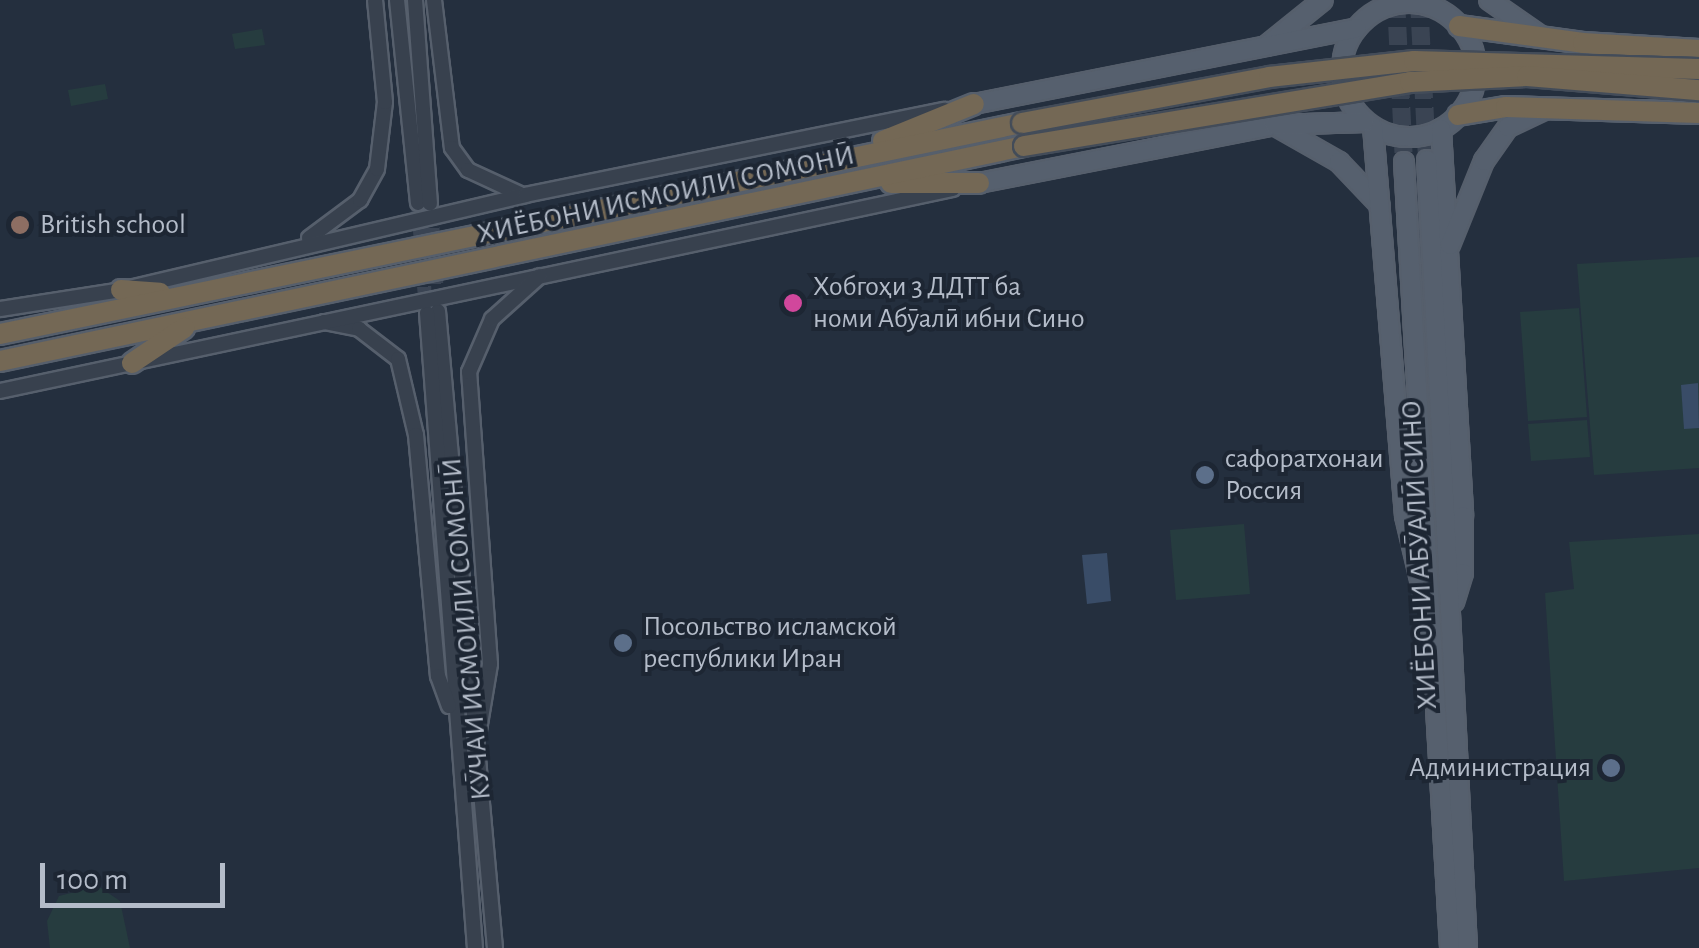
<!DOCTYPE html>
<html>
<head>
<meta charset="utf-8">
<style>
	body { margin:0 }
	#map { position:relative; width:1699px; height:948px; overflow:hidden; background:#242f3e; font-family:"Alegreya Sans",sans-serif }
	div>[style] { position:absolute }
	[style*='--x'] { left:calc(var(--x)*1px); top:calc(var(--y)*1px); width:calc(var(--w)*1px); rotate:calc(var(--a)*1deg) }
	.green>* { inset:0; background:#263c3f }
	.water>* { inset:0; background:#394c67 }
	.minor-tunnel>* { height:14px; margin-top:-7px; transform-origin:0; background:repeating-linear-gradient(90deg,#3a4453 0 14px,transparent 0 21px) }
	.major-tunnel>* { height:18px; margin-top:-9px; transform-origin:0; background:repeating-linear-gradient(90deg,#3a4453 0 18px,transparent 0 27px) }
	.roads { filter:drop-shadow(2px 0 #565f6c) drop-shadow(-2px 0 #565f6c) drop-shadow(0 2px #565f6c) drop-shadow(0 -2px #565f6c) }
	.minor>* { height:14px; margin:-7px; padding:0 7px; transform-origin:7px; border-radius:7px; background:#38414e }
	.major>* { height:18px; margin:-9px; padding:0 9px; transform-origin:9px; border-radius:9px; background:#56606e }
	.major>.ring { margin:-9px; padding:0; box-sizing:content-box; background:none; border:18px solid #56606e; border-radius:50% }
	.highway>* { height:20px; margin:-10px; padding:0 10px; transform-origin:10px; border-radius:10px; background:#746855 }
	.bridges { filter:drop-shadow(2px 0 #434c59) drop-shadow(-2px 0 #434c59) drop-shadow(0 2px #434c59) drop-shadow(0 -2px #434c59) }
	.highway-bridge>* { height:20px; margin:-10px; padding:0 10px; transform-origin:10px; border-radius:10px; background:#746855 }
	.dots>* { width:28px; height:28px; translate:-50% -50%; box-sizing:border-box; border:5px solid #1d2633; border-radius:50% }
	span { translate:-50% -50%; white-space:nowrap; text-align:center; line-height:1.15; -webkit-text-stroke:8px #1d2633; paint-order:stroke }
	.street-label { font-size:28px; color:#b4bcc9 }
	.poi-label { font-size:28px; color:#b4bcc9 }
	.left { translate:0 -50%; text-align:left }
	.right { translate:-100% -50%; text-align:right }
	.scale { position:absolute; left:40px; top:863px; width:185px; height:45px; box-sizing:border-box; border:5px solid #b4bcc9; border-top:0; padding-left:12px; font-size:30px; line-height:35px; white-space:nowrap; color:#b4bcc9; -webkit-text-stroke:8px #1d2633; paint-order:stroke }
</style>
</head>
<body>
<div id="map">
	<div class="green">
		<i style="clip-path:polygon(262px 29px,265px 45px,235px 49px,232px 34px)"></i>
		<i style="clip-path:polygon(105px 84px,108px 99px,71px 106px,68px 90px)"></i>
		<i style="clip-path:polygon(1699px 257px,1699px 468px,1594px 475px,1577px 264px)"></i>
		<i style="clip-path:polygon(1579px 308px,1587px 417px,1528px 421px,1520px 312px)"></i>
		<i style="clip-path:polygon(1587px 420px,1590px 457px,1531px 461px,1528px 424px)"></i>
		<i style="clip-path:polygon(1244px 524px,1250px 594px,1176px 600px,1170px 530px)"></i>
		<i style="clip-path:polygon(1699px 534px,1699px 868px,1564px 881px,1545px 593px,1574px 589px,1569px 542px)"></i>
		<i style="clip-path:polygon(98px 886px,120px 901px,130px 948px,50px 948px,47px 921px,59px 896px)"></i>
	</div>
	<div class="water">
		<i style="clip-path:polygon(1698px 383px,1699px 428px,1684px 429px,1681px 385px)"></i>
		<i style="clip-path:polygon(1107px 553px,1111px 601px,1087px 604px,1082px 555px)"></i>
	</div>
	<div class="minor-tunnel">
		<i style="--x:418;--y:203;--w:109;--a:85.8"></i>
		<i style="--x:431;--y:207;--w:103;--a:86.1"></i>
	</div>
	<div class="major-tunnel">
		<i style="--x:1396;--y:0;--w:162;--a:87.2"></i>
		<i style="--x:1419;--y:0;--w:160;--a:87.1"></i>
	</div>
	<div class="roads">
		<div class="minor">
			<i style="--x:397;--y:0;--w:204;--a:84.1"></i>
			<i style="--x:415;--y:0;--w:204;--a:85.8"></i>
			<i style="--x:434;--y:0;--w:149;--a:83.1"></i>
			<i style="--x:452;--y:148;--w:27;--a:54"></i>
			<i style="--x:468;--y:170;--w:57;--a:24.8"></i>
			<i style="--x:309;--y:238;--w:64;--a:-36.7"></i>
			<i style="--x:360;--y:200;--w:35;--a:-61"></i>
			<i style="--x:377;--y:169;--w:67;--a:-83.2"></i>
			<i style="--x:385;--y:102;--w:102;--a:-95.6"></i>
			<i style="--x:0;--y:309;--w:122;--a:-8.9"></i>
			<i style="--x:121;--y:290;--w:415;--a:-13.2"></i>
			<i style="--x:525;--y:195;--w:428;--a:-11.5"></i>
			<i style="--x:438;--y:311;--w:640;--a:84.89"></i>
			<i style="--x:427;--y:313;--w:637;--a:85.68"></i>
			<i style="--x:324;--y:322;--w:36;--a:11"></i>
			<i style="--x:359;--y:329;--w:49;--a:37.6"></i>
			<i style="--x:398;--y:359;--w:78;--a:76.7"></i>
			<i style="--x:416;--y:435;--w:242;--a:84.8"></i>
			<i style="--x:438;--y:676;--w:32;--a:70"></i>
			<i style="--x:0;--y:391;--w:974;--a:-11.97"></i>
			<i style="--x:479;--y:730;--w:67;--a:-80.5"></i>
			<i style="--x:490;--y:664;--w:293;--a:-94.1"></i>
			<i style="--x:469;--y:372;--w:58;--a:-66.5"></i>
			<i style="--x:492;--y:319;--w:64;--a:-41.9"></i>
		</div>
		<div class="major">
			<i style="--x:1489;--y:0;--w:61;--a:35"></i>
			<i class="ring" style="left:1342px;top:3px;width:116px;height:116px"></i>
			<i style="--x:1266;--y:46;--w:73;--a:-38.9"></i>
			<i style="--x:974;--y:104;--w:390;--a:-11.2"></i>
			<i style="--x:1274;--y:125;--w:75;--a:29.6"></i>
			<i style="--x:1339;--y:162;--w:59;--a:46.4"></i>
			<i style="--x:1373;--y:127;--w:390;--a:85.3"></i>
			<i style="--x:1405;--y:516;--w:79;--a:76.8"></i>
			<i style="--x:1441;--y:129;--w:388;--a:86.7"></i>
			<i style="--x:1463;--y:516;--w:57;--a:90"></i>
			<i style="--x:1463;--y:573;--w:30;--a:107"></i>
			<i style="--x:1427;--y:160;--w:789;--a:87.09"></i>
			<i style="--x:1404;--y:162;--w:787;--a:86.65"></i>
			<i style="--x:979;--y:183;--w:301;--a:-11.1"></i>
			<i style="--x:1274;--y:125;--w:91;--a:-1.9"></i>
			<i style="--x:1450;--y:245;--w:91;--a:-68"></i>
			<i style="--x:1484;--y:161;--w:42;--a:-54.8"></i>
			<i style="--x:1508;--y:127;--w:42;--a:-25.3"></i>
		</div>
		<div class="highway">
			<i style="--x:1459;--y:26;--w:125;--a:7.8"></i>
			<i style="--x:1583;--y:43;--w:116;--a:3.5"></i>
			<i style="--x:1458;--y:115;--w:49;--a:-9.5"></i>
			<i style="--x:1506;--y:107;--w:193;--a:1.8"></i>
			<i style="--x:883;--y:141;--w:98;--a:-22.1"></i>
			<i style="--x:891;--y:183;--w:88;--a:0"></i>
			<i style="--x:121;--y:290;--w:39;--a:4"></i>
			<i style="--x:0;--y:334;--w:1044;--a:-11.67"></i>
			<i style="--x:0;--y:361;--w:1046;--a:-11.86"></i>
			<i style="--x:132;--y:363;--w:63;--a:-33.9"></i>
		</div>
	</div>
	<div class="bridges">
		<div class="highway-bridge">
			<i style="--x:1022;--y:123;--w:251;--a:-10.5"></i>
			<i style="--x:1269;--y:77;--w:146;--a:-6.3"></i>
			<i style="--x:1414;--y:61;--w:285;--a:1.6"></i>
			<i style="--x:1024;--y:146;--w:391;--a:-9.4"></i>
			<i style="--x:1410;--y:82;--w:117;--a:-2.9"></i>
			<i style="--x:1527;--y:76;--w:173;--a:4.7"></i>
		</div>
	</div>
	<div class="dots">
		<i style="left:20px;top:225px;background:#8d6e63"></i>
		<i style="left:793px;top:303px;background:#d1479c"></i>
		<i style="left:1205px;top:475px;background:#5c6f8a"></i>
		<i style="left:623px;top:643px;background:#5c6f8a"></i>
		<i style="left:1611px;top:768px;background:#5c6f8a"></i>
	</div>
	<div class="street-label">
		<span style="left:666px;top:195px;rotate:-12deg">ХИЁБОНИ ИСМОИЛИ СОМОНӢ</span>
		<span style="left:1420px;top:555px;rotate:-93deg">ХИЁБОНИ АБӮАЛӢ СИНО</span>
		<span style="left:467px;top:629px;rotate:-95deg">КӮЧАИ ИСМОИЛИ СОМОНӢ</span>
	</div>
	<div class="poi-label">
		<span class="left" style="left:40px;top:225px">British school</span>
		<span class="left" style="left:813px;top:303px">Хобгоҳи 3 ДДТТ ба<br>номи Абӯалӣ ибни Сино</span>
		<span class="left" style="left:1225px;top:475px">сафоратхонаи<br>Россия</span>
		<span class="left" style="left:643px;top:643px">Посольство исламской<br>республики Иран</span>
		<span class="right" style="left:1591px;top:768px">Администрация</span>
	</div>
	<div class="scale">100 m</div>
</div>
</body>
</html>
